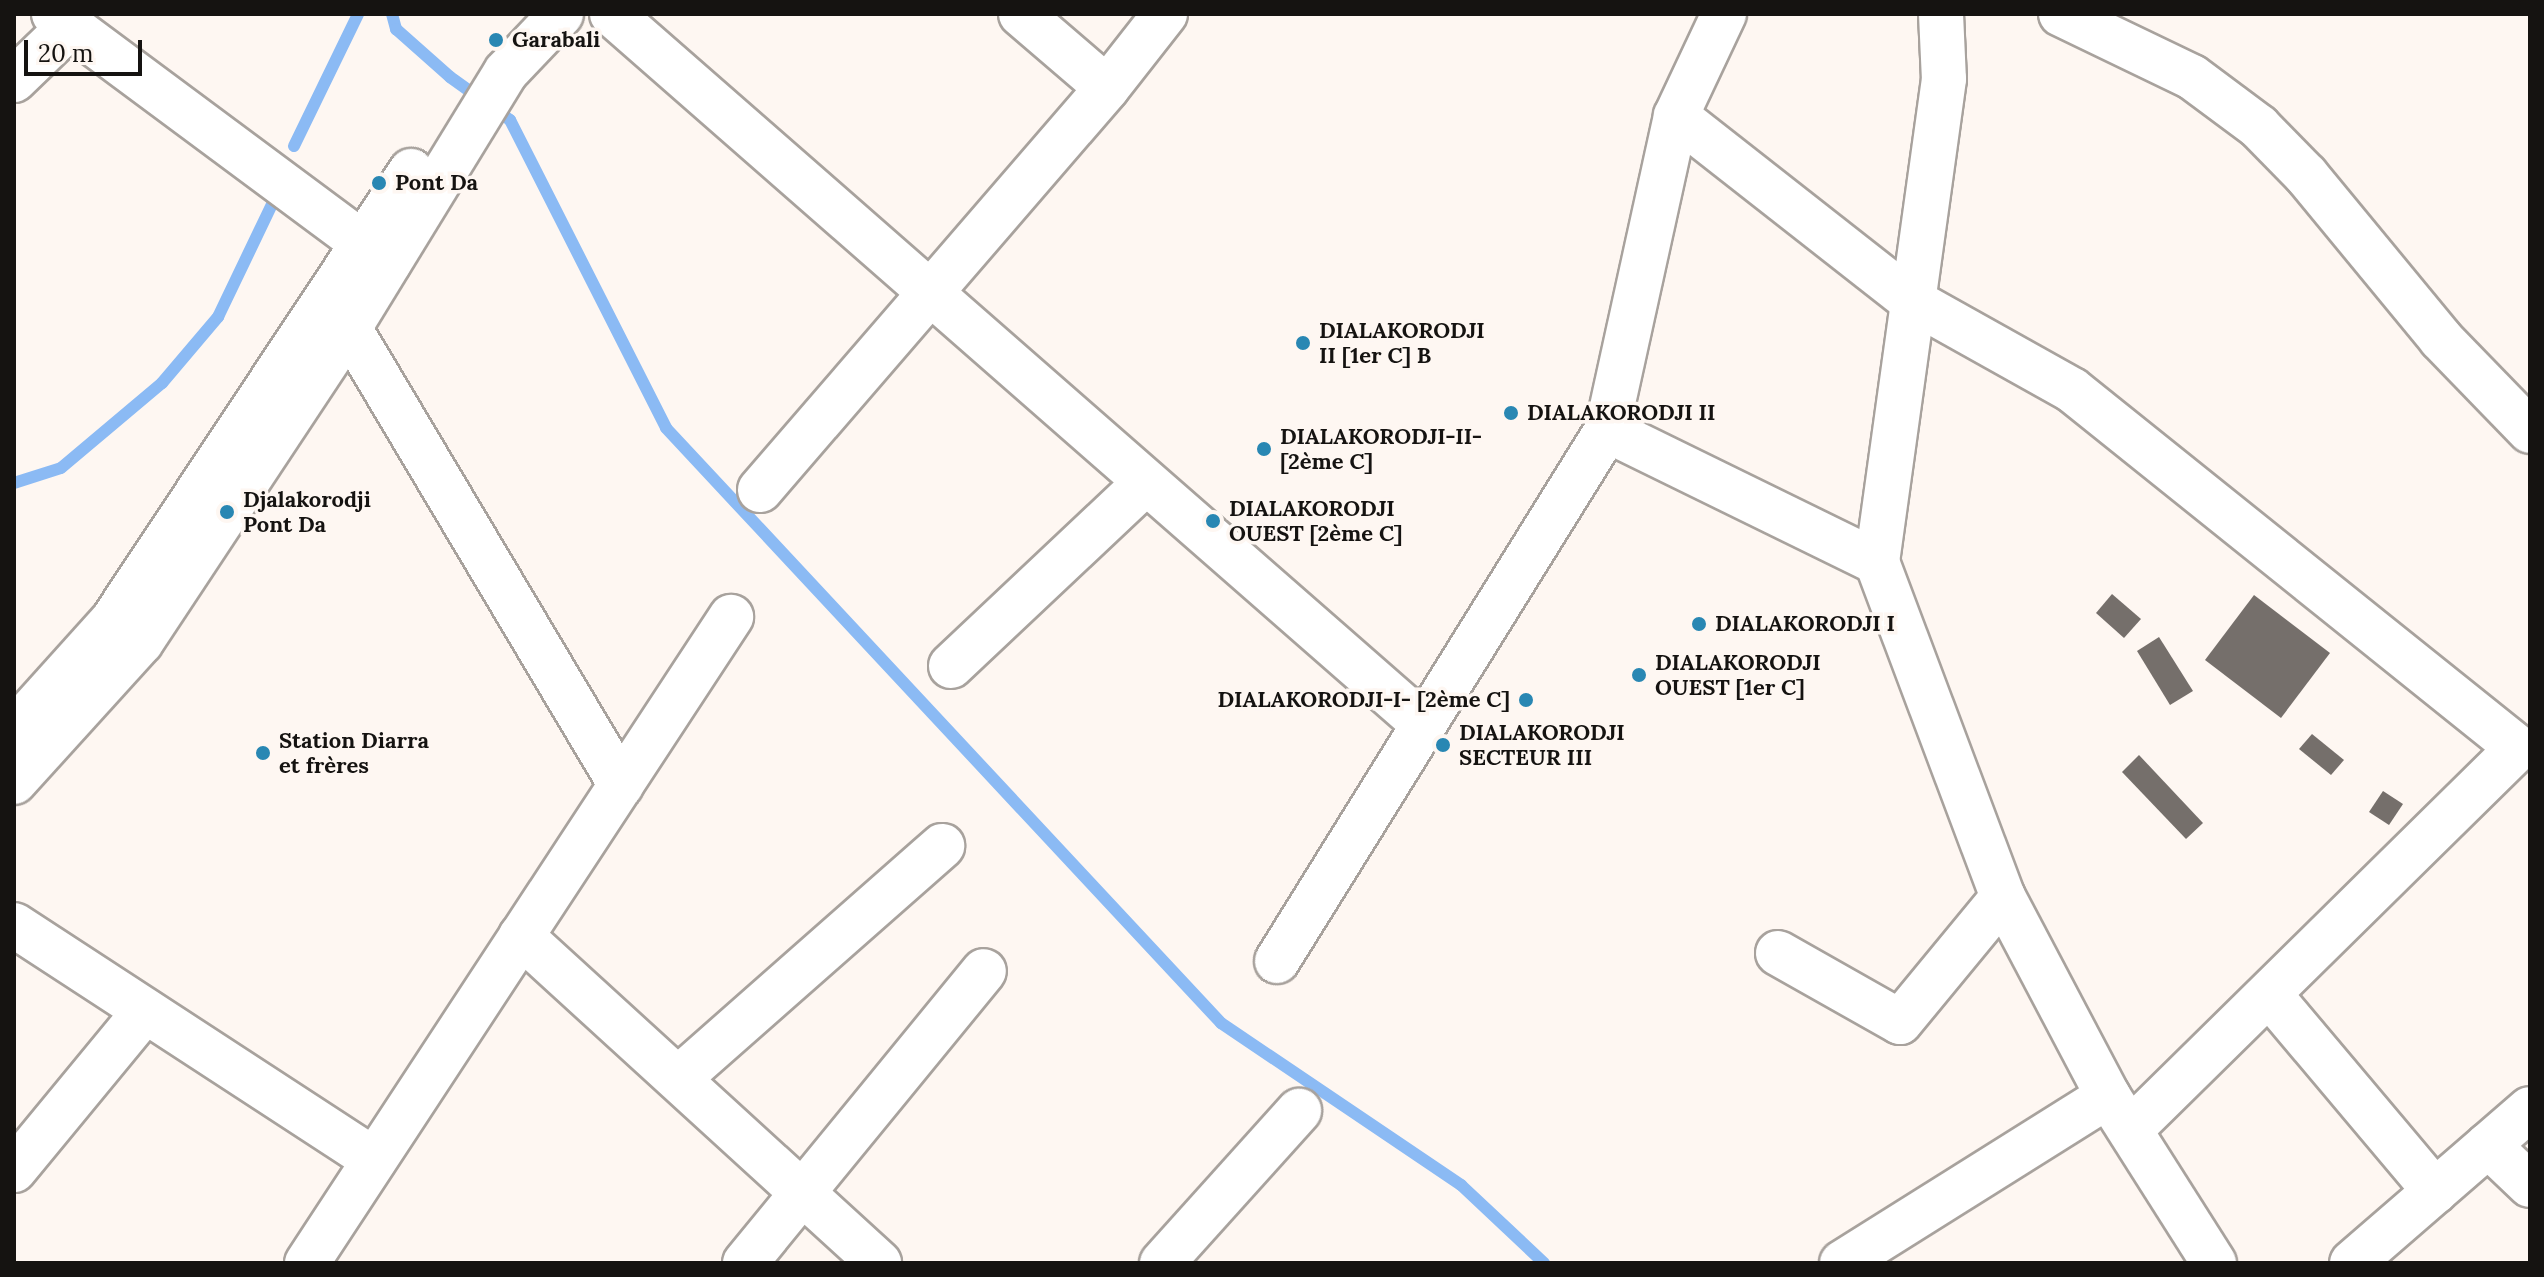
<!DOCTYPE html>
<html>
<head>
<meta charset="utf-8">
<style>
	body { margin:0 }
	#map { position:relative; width:2544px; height:1277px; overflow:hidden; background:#fef7f2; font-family:Lora,serif }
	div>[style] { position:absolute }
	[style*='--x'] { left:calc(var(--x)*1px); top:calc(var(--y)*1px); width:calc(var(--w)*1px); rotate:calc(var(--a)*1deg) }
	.stream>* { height:12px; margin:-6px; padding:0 6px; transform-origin:6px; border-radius:6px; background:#8bbaf4 }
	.building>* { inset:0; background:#756f6b }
	.roads { filter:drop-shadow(2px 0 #a8a29d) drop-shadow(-2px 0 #a8a29d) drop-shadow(0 2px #a8a29d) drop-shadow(0 -2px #a8a29d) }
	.minor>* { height:44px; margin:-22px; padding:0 22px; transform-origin:22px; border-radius:22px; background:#fff }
	.major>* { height:44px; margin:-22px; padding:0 22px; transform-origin:22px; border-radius:22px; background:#fff }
	.dots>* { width:22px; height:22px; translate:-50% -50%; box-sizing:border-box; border:4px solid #fef7f2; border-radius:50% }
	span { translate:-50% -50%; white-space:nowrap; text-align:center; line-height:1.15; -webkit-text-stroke:7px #fef7f2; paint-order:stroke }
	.poi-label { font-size:22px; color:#151311; font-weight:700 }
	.left { translate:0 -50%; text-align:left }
	.right { translate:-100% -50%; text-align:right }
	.frame { position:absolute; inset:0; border:16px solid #151311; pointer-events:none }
	.scale { position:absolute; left:24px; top:40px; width:118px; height:36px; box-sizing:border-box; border:4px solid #151311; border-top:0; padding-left:10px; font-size:24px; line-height:28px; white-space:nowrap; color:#151311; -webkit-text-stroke:6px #fef7f2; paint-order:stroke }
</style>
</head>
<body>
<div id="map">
	<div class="stream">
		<i style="--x:392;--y:14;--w:16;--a:75"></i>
		<i style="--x:396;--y:29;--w:72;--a:41.6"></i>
		<i style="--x:450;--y:77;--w:74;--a:35.6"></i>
		<i style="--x:510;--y:120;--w:345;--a:63.1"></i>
		<i style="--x:666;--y:428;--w:814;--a:46.99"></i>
		<i style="--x:1221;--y:1023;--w:290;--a:34"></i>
		<i style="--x:1461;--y:1185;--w:114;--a:43.2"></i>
		<i style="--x:294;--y:146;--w:147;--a:-64.1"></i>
		<i style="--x:14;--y:483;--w:49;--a:-17.7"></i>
		<i style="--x:61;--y:468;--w:132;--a:-40.1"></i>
		<i style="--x:162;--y:383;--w:87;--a:-49.7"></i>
		<i style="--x:218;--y:317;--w:130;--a:-64.4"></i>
	</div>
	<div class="building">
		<i style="clip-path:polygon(2112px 594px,2141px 619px,2124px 638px,2096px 613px)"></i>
		<i style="clip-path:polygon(2254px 595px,2330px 653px,2281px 718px,2205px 660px)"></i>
		<i style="clip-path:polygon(2159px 637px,2193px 691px,2170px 705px,2137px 651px)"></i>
		<i style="clip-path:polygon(2312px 734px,2344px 760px,2331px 775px,2299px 749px)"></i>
		<i style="clip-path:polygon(2139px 755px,2203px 823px,2186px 839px,2122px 772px)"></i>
		<i style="clip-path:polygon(2383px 791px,2403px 804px,2389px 825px,2369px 812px)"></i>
	</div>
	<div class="roads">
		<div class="minor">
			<i style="--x:54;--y:14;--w:417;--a:36.6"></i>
			<i style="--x:612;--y:14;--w:1078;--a:41.2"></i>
			<i style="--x:1021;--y:14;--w:113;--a:40.7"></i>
			<i style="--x:1941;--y:14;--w:65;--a:87.4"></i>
			<i style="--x:1944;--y:79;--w:488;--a:97.9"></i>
			<i style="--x:1877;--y:562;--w:358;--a:69.4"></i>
			<i style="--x:2003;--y:897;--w:225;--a:62.2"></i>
			<i style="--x:2108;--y:1096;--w:198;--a:57.6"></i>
			<i style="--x:2061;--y:14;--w:145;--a:25.7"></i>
			<i style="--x:2192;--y:77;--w:84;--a:36.7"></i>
			<i style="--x:2259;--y:127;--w:67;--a:45.6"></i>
			<i style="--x:2306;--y:175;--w:212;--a:50.5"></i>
			<i style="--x:2441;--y:339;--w:128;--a:45.9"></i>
			<i style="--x:14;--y:80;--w:78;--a:-44"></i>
			<i style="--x:1676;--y:116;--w:298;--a:38.1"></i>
			<i style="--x:1911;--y:300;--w:184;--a:29.2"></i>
			<i style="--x:2072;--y:390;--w:572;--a:38.75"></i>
			<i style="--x:2518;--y:748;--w:544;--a:135.45"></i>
			<i style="--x:321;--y:308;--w:34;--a:36"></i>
			<i style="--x:349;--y:328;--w:532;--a:59.24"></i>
			<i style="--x:1607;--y:430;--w:301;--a:26.1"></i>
			<i style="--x:760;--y:490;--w:531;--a:-49.2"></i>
			<i style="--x:1107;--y:88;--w:94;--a:-51.9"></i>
			<i style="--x:951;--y:666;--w:268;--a:-43.3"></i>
			<i style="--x:14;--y:925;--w:430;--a:33.1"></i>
			<i style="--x:521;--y:936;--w:485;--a:42.4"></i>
			<i style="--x:1778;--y:953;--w:140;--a:29.5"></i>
			<i style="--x:1900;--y:1022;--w:162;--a:-50.5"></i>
			<i style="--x:1277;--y:961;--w:625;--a:-58.14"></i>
			<i style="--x:1607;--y:430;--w:321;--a:-77.6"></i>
			<i style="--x:1676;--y:116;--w:113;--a:-64.8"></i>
			<i style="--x:2269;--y:994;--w:258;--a:49.9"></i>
			<i style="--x:679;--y:1078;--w:351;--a:-41.4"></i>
			<i style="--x:2488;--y:1145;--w:58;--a:43.6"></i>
			<i style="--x:14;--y:1170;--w:206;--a:-50.5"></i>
			<i style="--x:307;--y:1263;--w:773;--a:-56.72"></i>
			<i style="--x:745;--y:1263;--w:377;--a:-50.7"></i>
			<i style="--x:1162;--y:1263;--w:205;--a:-48"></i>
			<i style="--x:1842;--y:1263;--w:314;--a:-32.1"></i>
			<i style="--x:2352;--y:1263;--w:235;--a:-40.9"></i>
		</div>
		<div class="major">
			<i style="--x:14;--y:730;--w:148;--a:-48"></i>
			<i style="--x:113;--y:620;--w:539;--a:-56.43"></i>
			<i style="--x:14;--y:782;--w:189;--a:-47.8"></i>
			<i style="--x:141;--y:642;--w:377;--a:-56.5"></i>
			<i style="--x:349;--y:328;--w:300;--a:-58.5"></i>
			<i style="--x:506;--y:72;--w:80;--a:-46.5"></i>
		</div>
	</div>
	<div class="dots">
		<i style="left:496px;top:40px;background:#2987b3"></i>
		<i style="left:379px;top:183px;background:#2987b3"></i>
		<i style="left:1303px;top:343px;background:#2987b3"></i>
		<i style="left:1511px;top:413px;background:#2987b3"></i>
		<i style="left:1264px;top:449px;background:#2987b3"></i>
		<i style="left:227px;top:512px;background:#2987b3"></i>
		<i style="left:1213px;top:521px;background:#2987b3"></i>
		<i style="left:1699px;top:624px;background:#2987b3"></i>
		<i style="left:1639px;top:675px;background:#2987b3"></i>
		<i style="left:1526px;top:700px;background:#2987b3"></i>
		<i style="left:1443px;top:745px;background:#2987b3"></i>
		<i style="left:263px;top:753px;background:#2987b3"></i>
	</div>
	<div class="poi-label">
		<span class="left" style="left:512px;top:40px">Garabali</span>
		<span class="left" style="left:395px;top:183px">Pont Da</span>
		<span class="left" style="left:1319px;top:343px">DIALAKORODJI<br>II [1er C] B</span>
		<span class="left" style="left:1527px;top:413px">DIALAKORODJI II</span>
		<span class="left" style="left:1280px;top:449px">DIALAKORODJI-II-<br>[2ème C]</span>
		<span class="left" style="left:243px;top:512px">Djalakorodji<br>Pont Da</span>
		<span class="left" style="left:1229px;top:521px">DIALAKORODJI<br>OUEST [2ème C]</span>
		<span class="left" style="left:1715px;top:624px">DIALAKORODJI I</span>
		<span class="left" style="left:1655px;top:675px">DIALAKORODJI<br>OUEST [1er C]</span>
		<span class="right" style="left:1510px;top:700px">DIALAKORODJI-I- [2ème C]</span>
		<span class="left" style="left:1459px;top:745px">DIALAKORODJI<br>SECTEUR III</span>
		<span class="left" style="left:279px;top:753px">Station Diarra<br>et frères</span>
	</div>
	<div class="frame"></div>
	<div class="scale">20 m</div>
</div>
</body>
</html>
